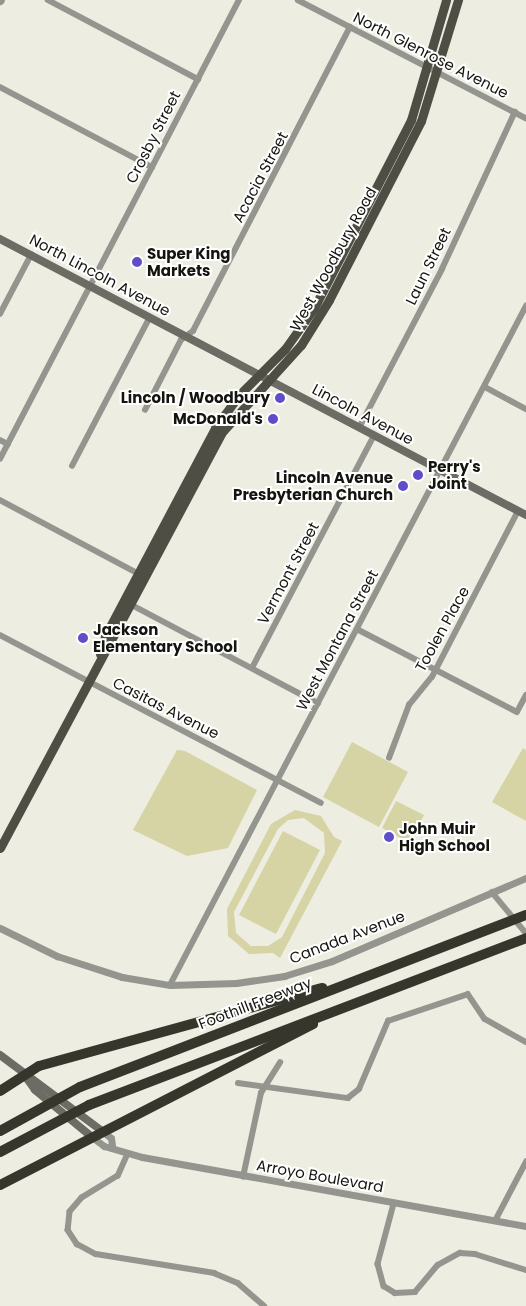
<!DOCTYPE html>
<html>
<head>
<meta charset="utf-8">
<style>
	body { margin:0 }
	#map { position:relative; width:526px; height:1306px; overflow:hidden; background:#eeede1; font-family:Poppins,sans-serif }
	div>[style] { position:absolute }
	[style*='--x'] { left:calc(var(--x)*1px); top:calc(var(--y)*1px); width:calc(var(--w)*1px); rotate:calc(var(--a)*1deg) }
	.green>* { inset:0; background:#d6d3a5 }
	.minor>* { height:5.5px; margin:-2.75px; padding:0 2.75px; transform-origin:2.75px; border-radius:2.75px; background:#959590 }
	.tertiary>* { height:7px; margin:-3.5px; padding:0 3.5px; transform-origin:3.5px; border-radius:3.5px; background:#959590 }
	.secondary>* { height:8px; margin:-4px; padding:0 4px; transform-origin:4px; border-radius:4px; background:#6c6b64 }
	.primary>* { height:9px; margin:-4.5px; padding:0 4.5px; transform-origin:4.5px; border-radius:4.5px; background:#4f4e45 }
	.motorway>* { height:10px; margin:-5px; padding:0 5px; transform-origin:5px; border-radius:5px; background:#37362c }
	.dots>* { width:14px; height:14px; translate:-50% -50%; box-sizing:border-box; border:2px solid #fff; border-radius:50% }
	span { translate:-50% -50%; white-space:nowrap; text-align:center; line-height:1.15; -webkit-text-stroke:4px #fff; paint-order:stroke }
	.street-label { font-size:15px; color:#151510 }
	.poi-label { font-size:15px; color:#151510; font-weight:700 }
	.left { translate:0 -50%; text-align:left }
	.right { translate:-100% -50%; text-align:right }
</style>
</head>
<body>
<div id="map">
	<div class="green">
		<i style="clip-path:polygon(352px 742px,408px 772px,379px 827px,323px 797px)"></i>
		<i style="clip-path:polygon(523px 748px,526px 750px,526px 821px,492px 802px)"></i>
		<i style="clip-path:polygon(177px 750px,185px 751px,257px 790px,228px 848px,187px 856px,133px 830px)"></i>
		<i style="clip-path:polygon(396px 801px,424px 815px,410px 843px,382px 828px)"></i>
		<i style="clip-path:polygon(evenodd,295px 810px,321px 816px,334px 837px,342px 841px,280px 958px,273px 953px,249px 954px,228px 936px,227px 909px,271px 824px,295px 810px,304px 818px,324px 833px,325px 853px,282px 937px,268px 946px,251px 946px,236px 933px,234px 912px,278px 829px,288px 820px,304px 818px)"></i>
		<i style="clip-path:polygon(283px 831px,320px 850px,276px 934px,239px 915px)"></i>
	</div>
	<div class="minor">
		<i style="--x:48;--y:0;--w:170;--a:27.8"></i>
		<i style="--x:298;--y:0;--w:257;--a:27.4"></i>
		<i style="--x:0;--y:87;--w:172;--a:27.8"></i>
		<i style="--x:0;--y:314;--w:67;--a:-62.3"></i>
		<i style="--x:485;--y:387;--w:47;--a:28.2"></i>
		<i style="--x:145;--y:410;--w:79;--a:-62.8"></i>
		<i style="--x:181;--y:340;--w:15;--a:-37"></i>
		<i style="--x:193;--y:331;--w:342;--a:-62.7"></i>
		<i style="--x:359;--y:428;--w:179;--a:-62.4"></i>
		<i style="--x:442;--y:269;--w:173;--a:-65.1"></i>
		<i style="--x:0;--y:440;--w:9;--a:27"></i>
		<i style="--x:0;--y:459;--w:517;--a:-62.49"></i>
		<i style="--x:72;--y:466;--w:168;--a:-62.4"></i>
		<i style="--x:0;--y:500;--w:157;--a:28"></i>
		<i style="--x:128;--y:603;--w:215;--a:27.8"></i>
		<i style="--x:357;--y:629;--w:180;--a:27.4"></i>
		<i style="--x:517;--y:712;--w:19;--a:-62"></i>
		<i style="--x:0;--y:635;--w:362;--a:27.6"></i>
		<i style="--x:252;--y:668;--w:262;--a:-62.3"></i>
		<i style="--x:389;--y:758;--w:57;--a:-69.3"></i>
		<i style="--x:409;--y:705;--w:36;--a:-51"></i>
		<i style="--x:432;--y:677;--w:187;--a:-62.6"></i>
		<i style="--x:492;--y:892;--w:53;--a:50.3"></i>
		<i style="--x:170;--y:985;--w:767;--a:-62.33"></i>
		<i style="--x:238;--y:1083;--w:111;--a:7.8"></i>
		<i style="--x:348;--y:1098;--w:14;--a:-39"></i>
		<i style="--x:359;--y:1089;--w:74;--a:-66.9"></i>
		<i style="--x:388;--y:1021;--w:84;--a:-18.6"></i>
		<i style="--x:468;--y:994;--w:30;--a:56"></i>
		<i style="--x:485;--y:1019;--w:47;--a:29.3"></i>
		<i style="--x:128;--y:1154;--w:24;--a:114"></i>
		<i style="--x:118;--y:1176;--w:42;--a:148.6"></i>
		<i style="--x:82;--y:1198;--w:18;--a:131"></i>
		<i style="--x:70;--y:1212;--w:18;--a:96"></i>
		<i style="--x:68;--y:1230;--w:17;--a:57"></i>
		<i style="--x:77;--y:1244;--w:21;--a:28"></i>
		<i style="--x:96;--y:1254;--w:120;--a:9.1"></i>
		<i style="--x:214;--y:1273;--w:26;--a:23"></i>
		<i style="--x:238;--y:1283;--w:35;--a:41"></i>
		<i style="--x:243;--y:1177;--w:86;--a:-77.9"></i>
		<i style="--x:261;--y:1093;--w:36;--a:-58"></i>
		<i style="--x:394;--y:1204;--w:62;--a:104.9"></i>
		<i style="--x:378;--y:1264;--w:23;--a:75"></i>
		<i style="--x:384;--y:1286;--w:13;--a:32"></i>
		<i style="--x:395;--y:1293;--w:20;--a:-3"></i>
		<i style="--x:415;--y:1292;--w:35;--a:-50"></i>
		<i style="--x:438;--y:1265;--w:25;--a:-29"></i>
		<i style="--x:460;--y:1253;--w:15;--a:4"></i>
		<i style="--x:475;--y:1254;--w:53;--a:17.4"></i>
		<i style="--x:495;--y:1221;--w:67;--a:-62.3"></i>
	</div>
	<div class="tertiary">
		<i style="--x:0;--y:1;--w:1;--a:-45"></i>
		<i style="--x:0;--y:928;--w:64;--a:26.2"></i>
		<i style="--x:57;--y:956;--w:68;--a:17.9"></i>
		<i style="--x:122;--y:977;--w:49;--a:9.5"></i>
		<i style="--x:170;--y:985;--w:66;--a:-1.7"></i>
		<i style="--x:236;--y:983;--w:49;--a:-8.3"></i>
		<i style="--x:284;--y:976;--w:50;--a:-17.4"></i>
		<i style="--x:332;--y:961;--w:211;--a:-23.2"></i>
		<i style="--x:102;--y:1131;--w:11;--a:38"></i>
		<i style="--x:111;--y:1138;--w:7;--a:82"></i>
		<i style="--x:92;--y:1137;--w:15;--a:37"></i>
		<i style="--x:104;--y:1146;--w:40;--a:16"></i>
		<i style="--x:142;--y:1157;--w:390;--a:10.2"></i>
	</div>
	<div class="secondary">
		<i style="--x:0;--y:239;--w:594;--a:27.69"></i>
		<i style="--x:0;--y:1055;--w:127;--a:36.7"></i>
		<i style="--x:25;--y:1076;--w:17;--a:54"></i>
		<i style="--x:35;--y:1090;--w:74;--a:39.5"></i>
	</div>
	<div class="primary">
		<i style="--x:100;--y:654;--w:19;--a:-74"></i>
		<i style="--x:105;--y:636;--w:235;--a:-62.1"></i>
		<i style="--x:215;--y:428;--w:41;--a:-54"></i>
		<i style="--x:239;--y:395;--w:65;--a:-45"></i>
		<i style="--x:285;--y:349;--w:50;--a:-54.7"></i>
		<i style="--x:314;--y:308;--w:212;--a:-62.7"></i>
		<i style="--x:411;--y:120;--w:125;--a:-73.7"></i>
		<i style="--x:0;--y:848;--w:473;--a:-61.9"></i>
		<i style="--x:223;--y:431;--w:116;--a:-47.8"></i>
		<i style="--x:301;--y:345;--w:53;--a:-58.1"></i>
		<i style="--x:329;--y:300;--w:201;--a:-62.8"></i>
		<i style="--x:421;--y:121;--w:127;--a:-73"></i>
	</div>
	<div class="motorway">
		<i style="--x:0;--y:1091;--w:46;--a:-32.7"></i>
		<i style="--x:39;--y:1066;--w:294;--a:-15.4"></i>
		<i style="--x:0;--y:1131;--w:91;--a:-28.8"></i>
		<i style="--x:80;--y:1087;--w:478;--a:-21.1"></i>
		<i style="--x:0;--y:1152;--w:101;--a:-27.8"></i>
		<i style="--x:89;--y:1105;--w:468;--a:-20.9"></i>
		<i style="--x:0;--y:1185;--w:352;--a:-27.2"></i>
	</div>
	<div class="dots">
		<i style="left:137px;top:262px;background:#5f4ec7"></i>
		<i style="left:280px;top:398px;background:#5f4ec7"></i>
		<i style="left:273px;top:419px;background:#5f4ec7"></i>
		<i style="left:418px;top:475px;background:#5f4ec7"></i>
		<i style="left:403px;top:486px;background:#5f4ec7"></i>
		<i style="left:83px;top:638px;background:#5f4ec7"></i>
		<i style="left:389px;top:837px;background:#5f4ec7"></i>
	</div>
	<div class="street-label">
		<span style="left:431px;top:55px;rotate:27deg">North Glenrose Avenue</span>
		<span style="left:153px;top:137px;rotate:-63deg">Crosby Street</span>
		<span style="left:260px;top:177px;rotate:-62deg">Acacia Street</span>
		<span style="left:333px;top:259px;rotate:-61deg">West Woodbury Road</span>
		<span style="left:428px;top:266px;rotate:-64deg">Laun Street</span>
		<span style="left:100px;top:275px;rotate:28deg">North Lincoln Avenue</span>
		<span style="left:363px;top:414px;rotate:28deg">Lincoln Avenue</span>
		<span style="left:288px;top:573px;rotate:-62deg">Vermont Street</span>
		<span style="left:442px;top:629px;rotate:-61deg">Toolen Place</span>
		<span style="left:337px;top:640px;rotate:-62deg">West Montana Street</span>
		<span style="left:166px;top:708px;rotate:27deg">Casitas Avenue</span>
		<span style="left:347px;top:937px;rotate:-21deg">Canada Avenue</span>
		<span style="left:255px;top:1003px;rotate:-21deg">Foothill Freeway</span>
		<span style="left:320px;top:1176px;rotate:10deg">Arroyo Boulevard</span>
	</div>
	<div class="poi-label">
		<span class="left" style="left:147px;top:262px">Super King<br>Markets</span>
		<span class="right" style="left:270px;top:398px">Lincoln / Woodbury</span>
		<span class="right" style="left:263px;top:419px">McDonald's</span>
		<span class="left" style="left:428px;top:475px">Perry's<br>Joint</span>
		<span class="right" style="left:393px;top:486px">Lincoln Avenue<br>Presbyterian Church</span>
		<span class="left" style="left:93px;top:638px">Jackson<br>Elementary School</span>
		<span class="left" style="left:399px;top:837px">John Muir<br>High School</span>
	</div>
</div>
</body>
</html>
